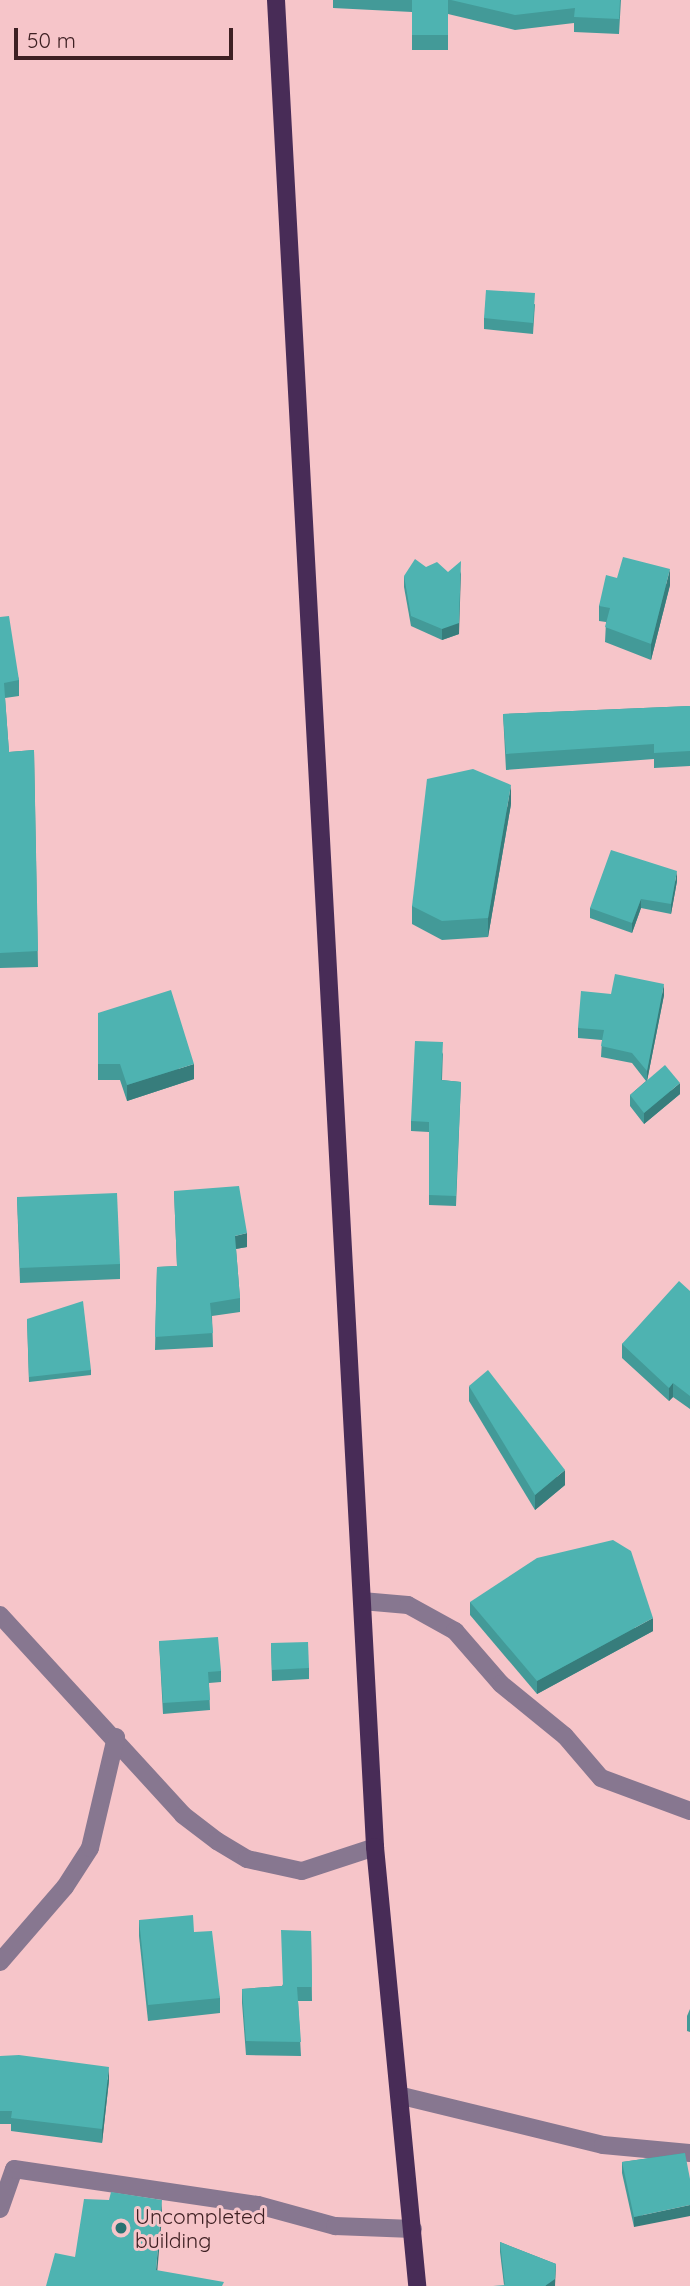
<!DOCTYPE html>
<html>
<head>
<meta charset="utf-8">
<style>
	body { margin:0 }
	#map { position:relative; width:690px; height:2286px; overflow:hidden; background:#f6c5c9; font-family:Quicksand,sans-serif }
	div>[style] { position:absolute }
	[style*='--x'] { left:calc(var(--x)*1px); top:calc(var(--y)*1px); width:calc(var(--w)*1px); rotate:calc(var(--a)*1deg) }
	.minor>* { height:18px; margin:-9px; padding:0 9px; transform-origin:9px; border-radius:9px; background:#877790 }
	.major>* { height:18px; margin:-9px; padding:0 9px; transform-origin:9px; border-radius:9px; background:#482c57 }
	.wall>* { inset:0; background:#439a98 }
	.shaded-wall>* { inset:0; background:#377d7c }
	.building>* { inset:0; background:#4eb3b1 }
	.dots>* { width:19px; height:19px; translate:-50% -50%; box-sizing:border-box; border:4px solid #f6c5c9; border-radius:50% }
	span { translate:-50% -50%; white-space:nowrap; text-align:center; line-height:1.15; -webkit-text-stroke:6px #f6c5c9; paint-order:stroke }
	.poi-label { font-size:21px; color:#3e2023 }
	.left { translate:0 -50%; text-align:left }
	.scale { position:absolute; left:14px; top:28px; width:219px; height:32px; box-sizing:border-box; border:4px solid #3e2023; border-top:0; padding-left:9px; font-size:21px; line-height:24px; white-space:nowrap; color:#3e2023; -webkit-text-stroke:5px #f6c5c9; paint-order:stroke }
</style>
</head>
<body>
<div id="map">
	<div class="minor">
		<i style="--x:362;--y:1601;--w:46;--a:5"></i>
		<i style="--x:408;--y:1605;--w:54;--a:29"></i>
		<i style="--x:455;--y:1631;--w:70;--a:49"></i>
		<i style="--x:501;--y:1684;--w:82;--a:39.1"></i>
		<i style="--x:565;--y:1736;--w:55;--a:49.4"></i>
		<i style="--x:601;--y:1778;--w:95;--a:20.3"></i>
		<i style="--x:0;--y:1615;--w:271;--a:47.5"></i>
		<i style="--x:183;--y:1815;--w:43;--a:37.4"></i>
		<i style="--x:217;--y:1841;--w:35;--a:31"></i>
		<i style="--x:247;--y:1859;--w:56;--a:12.3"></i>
		<i style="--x:302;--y:1871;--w:77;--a:-18.2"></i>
		<i style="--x:0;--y:1962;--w:99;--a:-49.1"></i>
		<i style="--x:65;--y:1887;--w:46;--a:-57.3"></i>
		<i style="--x:90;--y:1848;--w:114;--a:-76.8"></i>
		<i style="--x:402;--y:2096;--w:207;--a:13.7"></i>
		<i style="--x:603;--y:2145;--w:87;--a:5.3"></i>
		<i style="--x:0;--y:2209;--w:42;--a:-70.7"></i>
		<i style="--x:14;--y:2169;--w:247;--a:8.4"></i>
		<i style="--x:258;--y:2205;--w:80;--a:15.3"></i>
		<i style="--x:335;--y:2226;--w:78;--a:2.2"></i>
	</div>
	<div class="major">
		<i style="--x:276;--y:0;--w:1850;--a:86.93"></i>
		<i style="--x:375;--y:1847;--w:441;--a:84.5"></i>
	</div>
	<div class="wall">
		<i style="clip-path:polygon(333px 0,621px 0,619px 34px,574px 32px,574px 23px,515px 30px,448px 14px,448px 50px,412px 50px,412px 12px,333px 8px)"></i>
		<i style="clip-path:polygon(535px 304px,533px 334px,484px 329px,484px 318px)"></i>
		<i style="clip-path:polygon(404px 576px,459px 634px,442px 640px,411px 626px,404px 587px)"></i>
		<i style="clip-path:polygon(617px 578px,670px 585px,651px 660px,605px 642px,606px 622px,599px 621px,599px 606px)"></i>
		<i style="clip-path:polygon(0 617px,19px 680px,19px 696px,5px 698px,9px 752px,34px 750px,38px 967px,0 968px)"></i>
		<i style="clip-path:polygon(690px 706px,690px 766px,654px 768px,654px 759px,506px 770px,503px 714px)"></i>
		<i style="clip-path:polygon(511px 804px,488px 937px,442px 940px,412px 924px,412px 906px)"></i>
		<i style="clip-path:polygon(677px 881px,671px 914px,641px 908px,632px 933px,590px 918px,590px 908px)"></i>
		<i style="clip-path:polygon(611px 994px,664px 995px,647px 1081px,680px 1094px,644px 1124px,630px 1106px,630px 1095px,646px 1081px,632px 1063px,601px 1057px,602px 1040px,578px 1038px,578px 1028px)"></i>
		<i style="clip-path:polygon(98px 1013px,194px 1079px,127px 1101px,120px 1080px,98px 1080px)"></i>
		<i style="clip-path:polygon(443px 1052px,442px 1080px,461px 1082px,456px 1206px,429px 1205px,429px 1132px,411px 1131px,411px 1121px)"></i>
		<i style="clip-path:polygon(174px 1191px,247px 1247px,236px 1249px,240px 1298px,240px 1312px,212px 1316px,213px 1347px,155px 1350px,157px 1267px,177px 1266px)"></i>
		<i style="clip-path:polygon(17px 1197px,120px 1264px,120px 1279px,20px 1283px)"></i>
		<i style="clip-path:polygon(690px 1291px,690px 1409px,673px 1397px,669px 1401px,622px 1358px,622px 1344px)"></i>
		<i style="clip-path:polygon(27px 1319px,91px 1370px,91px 1375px,29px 1382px)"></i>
		<i style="clip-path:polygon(469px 1386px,565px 1485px,535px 1510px,469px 1401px)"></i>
		<i style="clip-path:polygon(470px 1602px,653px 1631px,537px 1694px,470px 1615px)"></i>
		<i style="clip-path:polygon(159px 1641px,221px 1671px,221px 1682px,209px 1683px,210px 1710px,163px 1714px)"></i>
		<i style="clip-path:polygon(271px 1643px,309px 1668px,309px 1679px,272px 1681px)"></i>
		<i style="clip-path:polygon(139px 1920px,194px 1932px,220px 1998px,220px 2013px,148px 2021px,139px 1936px)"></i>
		<i style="clip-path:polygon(311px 1931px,312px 2001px,298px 2001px,301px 2056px,246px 2055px,242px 2003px,242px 1989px,282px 1986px)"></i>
		<i style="clip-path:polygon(690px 2009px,690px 2032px,687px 2031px,687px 2016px)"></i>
		<i style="clip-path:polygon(0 2056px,109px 2080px,102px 2143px,11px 2131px,11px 2124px,0 2124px)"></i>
		<i style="clip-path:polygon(685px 2153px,634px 2227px,622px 2173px,622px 2162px)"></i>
		<i style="clip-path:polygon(500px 2242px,556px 2264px,504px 2285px,500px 2252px)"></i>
	</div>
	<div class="shaded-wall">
		<i style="clip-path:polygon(670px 569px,670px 585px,651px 660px,651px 644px)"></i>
		<i style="clip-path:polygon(461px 571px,459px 634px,442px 640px,442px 629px)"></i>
		<i style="clip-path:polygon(511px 785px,511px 804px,488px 937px,488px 918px)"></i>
		<i style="clip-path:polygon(677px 871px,677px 881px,671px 914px,671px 904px)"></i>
		<i style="clip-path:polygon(641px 899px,641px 908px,632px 933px,632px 923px)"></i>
		<i style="clip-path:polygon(664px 984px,664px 995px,647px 1081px,647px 1071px)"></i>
		<i style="clip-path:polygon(194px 1064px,194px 1079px,127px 1101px,127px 1085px)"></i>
		<i style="clip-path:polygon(680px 1083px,680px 1094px,644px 1124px,644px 1113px)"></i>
		<i style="clip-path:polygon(247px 1233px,247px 1247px,235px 1249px,235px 1236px)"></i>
		<i style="clip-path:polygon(673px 1383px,673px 1397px,669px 1401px,669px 1388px)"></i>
		<i style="clip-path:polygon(565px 1470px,565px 1485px,535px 1510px,535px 1495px)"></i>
		<i style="clip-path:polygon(653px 1618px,653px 1631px,537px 1694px,537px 1681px)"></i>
		<i style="clip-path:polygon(109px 2067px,109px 2080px,102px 2143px,102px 2129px)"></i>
		<i style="clip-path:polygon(162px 2200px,162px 2216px,156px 2286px,156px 2270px)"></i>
		<i style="clip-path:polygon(690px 2205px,690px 2216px,634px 2227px,634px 2217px)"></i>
		<i style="clip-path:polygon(556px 2264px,555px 2286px,545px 2286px)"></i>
	</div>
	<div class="building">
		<i style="clip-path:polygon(412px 0,448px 0,448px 35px,412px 35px)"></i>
		<i style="clip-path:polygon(451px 0,620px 0,619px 19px,574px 17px,575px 8px,515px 15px)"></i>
		<i style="clip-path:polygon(486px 290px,535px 293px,533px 323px,484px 318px)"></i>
		<i style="clip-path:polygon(623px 557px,670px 569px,651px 644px,605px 627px,610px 608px,599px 606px,606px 575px,617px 578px)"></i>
		<i style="clip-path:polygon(415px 559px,426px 567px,437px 562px,448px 572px,461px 561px,459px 623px,442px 629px,411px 616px,404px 576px)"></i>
		<i style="clip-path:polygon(9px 616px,19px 680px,4px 683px,9px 752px,34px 750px,38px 951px,0 953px,0 617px)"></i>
		<i style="clip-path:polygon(690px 706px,690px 751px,654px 753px,654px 744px,506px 754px,503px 714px)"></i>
		<i style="clip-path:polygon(473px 769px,511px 785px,488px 918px,442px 921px,412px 906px,427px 779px)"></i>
		<i style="clip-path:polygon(611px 850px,677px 871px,671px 904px,641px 899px,632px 923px,590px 908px)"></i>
		<i style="clip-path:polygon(615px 974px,664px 984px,647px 1071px,632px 1053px,601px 1046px,604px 1030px,578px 1028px,581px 991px,611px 994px)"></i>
		<i style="clip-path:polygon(171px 990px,194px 1064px,127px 1085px,120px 1064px,98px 1064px,98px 1013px)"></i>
		<i style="clip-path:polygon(415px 1041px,443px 1042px,441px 1080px,461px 1082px,456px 1196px,429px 1195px,429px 1122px,411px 1121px)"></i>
		<i style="clip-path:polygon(665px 1065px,680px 1083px,644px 1113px,630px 1095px)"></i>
		<i style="clip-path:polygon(239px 1186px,247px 1233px,235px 1236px,240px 1298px,210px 1303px,213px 1333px,155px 1337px,157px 1267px,177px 1266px,174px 1191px)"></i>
		<i style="clip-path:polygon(117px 1193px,120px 1264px,20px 1268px,17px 1197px)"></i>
		<i style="clip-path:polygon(679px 1281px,690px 1291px,690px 1396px,673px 1383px,669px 1388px,622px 1344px)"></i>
		<i style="clip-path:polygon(83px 1301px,91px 1370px,29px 1377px,27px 1319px)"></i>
		<i style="clip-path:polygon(488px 1370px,565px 1470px,535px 1495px,469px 1386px)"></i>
		<i style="clip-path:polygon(613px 1540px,631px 1551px,653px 1618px,537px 1681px,470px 1602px,537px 1558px)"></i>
		<i style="clip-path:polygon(218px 1637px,221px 1671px,208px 1672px,210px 1700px,163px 1703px,159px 1641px)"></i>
		<i style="clip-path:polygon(308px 1642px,309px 1668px,272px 1670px,271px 1643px)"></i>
		<i style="clip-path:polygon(193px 1915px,194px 1932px,212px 1931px,220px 1998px,148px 2005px,139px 1920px)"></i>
		<i style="clip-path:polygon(281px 1930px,311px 1931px,312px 1987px,297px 1987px,301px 2042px,246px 2041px,242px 1989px,283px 1986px)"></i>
		<i style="clip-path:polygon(19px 2055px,109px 2067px,102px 2129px,11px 2118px,12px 2111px,0 2111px,0 2056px)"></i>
		<i style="clip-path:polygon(685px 2153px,690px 2179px,690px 2205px,634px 2217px,622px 2162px)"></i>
		<i style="clip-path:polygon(111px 2192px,162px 2200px,156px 2270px,224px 2282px,222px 2286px,46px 2286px,55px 2253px,75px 2257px,84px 2199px,109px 2200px)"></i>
		<i style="clip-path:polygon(500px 2242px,556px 2264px,555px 2279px,545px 2286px,493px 2286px,505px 2285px)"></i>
	</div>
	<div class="dots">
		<i style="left:121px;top:2228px;background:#287271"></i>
	</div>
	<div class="poi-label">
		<span class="left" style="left:135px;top:2228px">Uncompleted<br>building</span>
	</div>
	<div class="scale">50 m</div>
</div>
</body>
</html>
